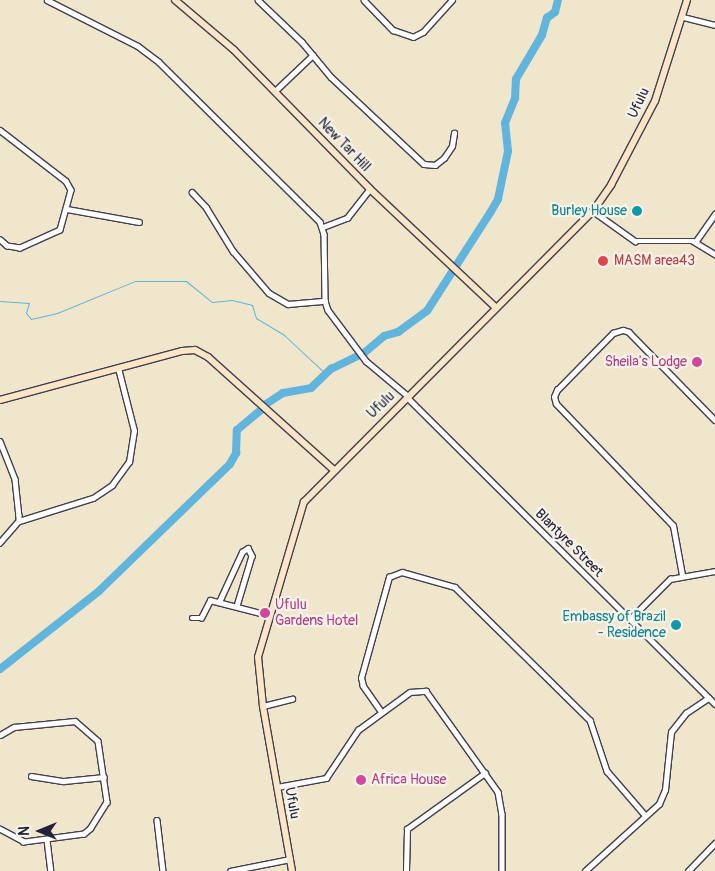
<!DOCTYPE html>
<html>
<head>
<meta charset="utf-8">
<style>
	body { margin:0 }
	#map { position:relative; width:715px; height:871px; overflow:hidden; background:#efe6cb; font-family:Pangolin,sans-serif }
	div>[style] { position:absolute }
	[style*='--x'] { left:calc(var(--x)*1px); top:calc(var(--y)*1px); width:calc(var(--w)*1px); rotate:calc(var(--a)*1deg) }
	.stream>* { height:1px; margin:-0.5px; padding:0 0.5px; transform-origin:0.5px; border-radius:0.5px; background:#61b5dd }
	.river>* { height:8px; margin:-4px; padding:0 4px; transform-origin:4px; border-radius:4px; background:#61b5dd }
	.roads { filter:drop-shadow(1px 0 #413f51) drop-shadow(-1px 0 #413f51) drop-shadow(0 1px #413f51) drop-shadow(0 -1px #413f51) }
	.street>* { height:4.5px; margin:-2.25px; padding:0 2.25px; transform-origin:2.25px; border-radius:2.25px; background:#fff }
	.secondary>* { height:6px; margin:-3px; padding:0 3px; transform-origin:3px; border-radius:3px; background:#fde5c5 }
	.dots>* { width:14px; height:14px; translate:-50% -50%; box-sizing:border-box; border:2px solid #f7f3e8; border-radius:50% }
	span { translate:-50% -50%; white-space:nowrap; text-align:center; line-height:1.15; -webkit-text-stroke:4.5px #f7f3e8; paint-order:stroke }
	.street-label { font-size:14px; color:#22223b }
	.culture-label { font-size:14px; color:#0d838f }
	.right { translate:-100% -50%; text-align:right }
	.health-label { font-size:14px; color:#be3a42 }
	.left { translate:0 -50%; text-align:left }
	.hotel-label { font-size:14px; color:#b23c85 }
	.north { position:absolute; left:15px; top:806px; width:50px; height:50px; -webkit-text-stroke:4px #f7f3e8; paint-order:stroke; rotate:270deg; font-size:14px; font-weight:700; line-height:20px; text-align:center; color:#22223b }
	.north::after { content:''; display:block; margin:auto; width:18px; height:22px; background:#22223b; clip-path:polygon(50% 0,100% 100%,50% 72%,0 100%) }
</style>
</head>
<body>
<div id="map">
	<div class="stream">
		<i style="--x:0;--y:301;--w:29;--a:4"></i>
		<i style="--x:29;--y:303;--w:10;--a:107"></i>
		<i style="--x:26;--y:313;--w:8;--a:50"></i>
		<i style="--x:31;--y:319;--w:27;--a:-13"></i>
		<i style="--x:57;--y:313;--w:84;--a:-22.3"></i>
		<i style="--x:135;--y:281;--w:51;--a:0"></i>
		<i style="--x:186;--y:281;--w:33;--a:39"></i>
		<i style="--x:212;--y:302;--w:20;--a:-6"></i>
		<i style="--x:232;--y:300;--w:21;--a:14"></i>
		<i style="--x:252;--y:305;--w:14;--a:73"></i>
		<i style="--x:256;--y:318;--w:33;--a:31"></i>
		<i style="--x:284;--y:335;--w:57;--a:42.9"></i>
	</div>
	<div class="river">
		<i style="--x:364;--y:353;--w:26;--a:-40"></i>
		<i style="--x:384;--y:336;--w:15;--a:-16"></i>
		<i style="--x:398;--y:332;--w:36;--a:-36"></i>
		<i style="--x:427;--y:311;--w:117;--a:-57.3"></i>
		<i style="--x:490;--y:213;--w:16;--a:-60"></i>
		<i style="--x:498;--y:199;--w:49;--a:-78.2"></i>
		<i style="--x:508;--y:151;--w:28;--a:-96"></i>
		<i style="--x:505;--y:123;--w:27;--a:-68"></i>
		<i style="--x:515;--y:98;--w:19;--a:-87"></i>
		<i style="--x:516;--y:79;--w:51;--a:-59.4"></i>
		<i style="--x:542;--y:35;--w:18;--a:-74"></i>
		<i style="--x:547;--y:18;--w:10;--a:-37"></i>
		<i style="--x:555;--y:12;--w:12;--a:-76"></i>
		<i style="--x:266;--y:404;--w:20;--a:-33"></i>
		<i style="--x:283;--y:393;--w:28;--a:-10"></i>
		<i style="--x:311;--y:388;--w:28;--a:-44"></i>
		<i style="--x:331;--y:369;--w:32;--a:-26"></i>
		<i style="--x:0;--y:669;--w:126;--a:-38.2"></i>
		<i style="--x:99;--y:591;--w:182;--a:-44.1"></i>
		<i style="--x:230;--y:464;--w:13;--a:-61"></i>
		<i style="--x:236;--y:453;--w:23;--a:-88"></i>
		<i style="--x:237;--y:430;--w:31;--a:-40"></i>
	</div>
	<div class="roads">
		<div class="street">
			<i style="--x:47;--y:0;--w:102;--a:26.8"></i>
			<i style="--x:138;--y:46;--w:26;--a:37"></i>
			<i style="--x:159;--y:62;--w:227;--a:44.8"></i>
			<i style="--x:320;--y:222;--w:13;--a:72"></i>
			<i style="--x:324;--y:234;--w:67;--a:89.1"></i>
			<i style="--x:325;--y:301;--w:9;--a:72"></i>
			<i style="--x:328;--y:310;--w:64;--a:53.3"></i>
			<i style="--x:366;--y:361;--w:55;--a:39.8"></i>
			<i style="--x:258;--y:0;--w:61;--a:43.7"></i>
			<i style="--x:302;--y:42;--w:45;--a:50.4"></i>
			<i style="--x:331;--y:77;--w:127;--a:43.1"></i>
			<i style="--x:424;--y:164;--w:11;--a:5"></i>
			<i style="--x:435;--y:165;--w:11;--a:-38"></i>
			<i style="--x:444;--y:158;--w:14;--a:-56"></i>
			<i style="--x:452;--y:146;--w:13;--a:-81"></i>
			<i style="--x:364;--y:0;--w:42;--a:46"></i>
			<i style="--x:393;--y:30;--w:21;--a:19"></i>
			<i style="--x:413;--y:37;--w:11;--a:-27"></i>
			<i style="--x:423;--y:32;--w:43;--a:-47.8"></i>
			<i style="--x:683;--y:17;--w:33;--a:14"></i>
			<i style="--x:275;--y:91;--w:52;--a:-43.5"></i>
			<i style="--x:0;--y:130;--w:83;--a:37.7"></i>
			<i style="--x:66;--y:181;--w:10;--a:61"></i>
			<i style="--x:71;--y:190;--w:41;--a:105.4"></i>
			<i style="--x:60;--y:230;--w:44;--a:155.8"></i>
			<i style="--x:20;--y:248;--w:13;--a:-171"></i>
			<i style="--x:7;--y:246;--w:9;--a:-139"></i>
			<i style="--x:192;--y:192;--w:21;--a:47"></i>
			<i style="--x:206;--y:207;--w:52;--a:58.5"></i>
			<i style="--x:233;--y:251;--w:55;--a:49.4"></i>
			<i style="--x:269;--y:293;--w:22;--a:30"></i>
			<i style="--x:288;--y:304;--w:37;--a:-5"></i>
			<i style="--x:67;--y:209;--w:73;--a:10.2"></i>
			<i style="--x:593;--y:211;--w:52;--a:35.5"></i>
			<i style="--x:635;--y:241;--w:58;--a:0"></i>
			<i style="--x:693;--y:241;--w:26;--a:31"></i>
			<i style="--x:323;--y:227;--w:26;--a:-21"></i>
			<i style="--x:347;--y:218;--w:37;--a:-52"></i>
			<i style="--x:696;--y:241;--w:33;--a:-55"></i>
			<i style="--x:407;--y:397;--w:435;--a:44.9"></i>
			<i style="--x:0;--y:441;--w:41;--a:68.5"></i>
			<i style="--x:15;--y:479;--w:36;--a:84"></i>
			<i style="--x:19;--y:515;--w:6;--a:90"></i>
			<i style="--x:19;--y:521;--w:29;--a:131"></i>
			<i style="--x:19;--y:521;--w:77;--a:-17.3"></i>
			<i style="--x:93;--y:498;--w:23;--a:-34"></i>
			<i style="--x:112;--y:485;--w:29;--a:-54"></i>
			<i style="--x:129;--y:462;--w:31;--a:-81"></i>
			<i style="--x:134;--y:431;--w:65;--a:-104.3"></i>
			<i style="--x:682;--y:575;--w:50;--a:-100.4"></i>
			<i style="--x:673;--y:526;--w:169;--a:-133.8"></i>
			<i style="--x:556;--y:404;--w:7;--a:-106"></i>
			<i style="--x:554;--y:397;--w:8;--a:-67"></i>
			<i style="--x:557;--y:390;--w:80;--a:-45.5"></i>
			<i style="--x:613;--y:333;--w:10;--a:-17"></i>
			<i style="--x:623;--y:330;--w:6;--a:18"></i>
			<i style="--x:629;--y:332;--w:123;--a:45.7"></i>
			<i style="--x:219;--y:602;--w:55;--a:-65.3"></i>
			<i style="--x:242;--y:552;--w:7;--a:-34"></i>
			<i style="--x:248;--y:548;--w:9;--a:63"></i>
			<i style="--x:252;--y:556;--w:52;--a:106.7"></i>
			<i style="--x:192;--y:618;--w:9;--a:0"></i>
			<i style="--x:201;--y:618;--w:20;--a:-63"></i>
			<i style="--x:210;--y:600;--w:60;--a:14.5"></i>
			<i style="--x:630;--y:619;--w:57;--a:-45"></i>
			<i style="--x:670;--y:579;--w:46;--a:-10.1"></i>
			<i style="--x:263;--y:706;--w:30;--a:-14"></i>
			<i style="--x:381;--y:712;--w:32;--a:-125"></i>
			<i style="--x:363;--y:686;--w:8;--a:-104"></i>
			<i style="--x:361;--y:678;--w:105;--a:-74.5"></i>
			<i style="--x:389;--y:577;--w:14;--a:-21"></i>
			<i style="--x:402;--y:572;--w:55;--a:15.8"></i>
			<i style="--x:455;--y:587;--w:190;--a:44.6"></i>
			<i style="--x:590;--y:720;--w:54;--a:71.6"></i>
			<i style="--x:607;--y:771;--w:58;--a:49.2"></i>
			<i style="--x:0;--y:735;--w:16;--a:-30"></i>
			<i style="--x:14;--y:727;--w:61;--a:-5.6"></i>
			<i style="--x:75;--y:721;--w:30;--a:41"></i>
			<i style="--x:98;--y:741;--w:62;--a:81.6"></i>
			<i style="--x:107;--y:802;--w:31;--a:122"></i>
			<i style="--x:91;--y:828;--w:9;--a:139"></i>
			<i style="--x:84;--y:834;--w:61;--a:172.4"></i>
			<i style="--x:24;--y:842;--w:27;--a:-152"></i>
			<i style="--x:31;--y:776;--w:33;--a:9"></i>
			<i style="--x:64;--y:781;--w:40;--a:-5.7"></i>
			<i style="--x:277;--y:787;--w:50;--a:-10.4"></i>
			<i style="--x:326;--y:778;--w:58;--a:-56.3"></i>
			<i style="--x:358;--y:730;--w:64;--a:-36.2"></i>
			<i style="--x:410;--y:692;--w:16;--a:-4"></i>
			<i style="--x:426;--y:691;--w:124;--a:54.5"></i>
			<i style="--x:498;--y:792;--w:22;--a:80"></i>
			<i style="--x:502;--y:814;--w:57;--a:90"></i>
			<i style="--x:157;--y:820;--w:51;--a:83.3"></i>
			<i style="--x:47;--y:840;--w:31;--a:83"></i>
			<i style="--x:230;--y:871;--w:61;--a:-11.3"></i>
			<i style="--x:406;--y:871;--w:42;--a:-88.6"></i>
			<i style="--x:407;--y:829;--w:96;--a:-35.7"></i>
			<i style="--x:585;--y:871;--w:100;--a:-42.2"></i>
			<i style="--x:659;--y:804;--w:15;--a:-67"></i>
			<i style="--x:665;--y:790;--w:58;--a:-84.1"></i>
			<i style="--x:671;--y:732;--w:24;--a:-52"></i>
			<i style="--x:686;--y:713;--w:27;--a:-34"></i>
			<i style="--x:688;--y:871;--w:39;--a:-46"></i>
		</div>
		<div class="secondary">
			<i style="--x:175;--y:0;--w:77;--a:40.3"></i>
			<i style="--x:234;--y:50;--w:194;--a:45.6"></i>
			<i style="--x:370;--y:189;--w:172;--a:43.3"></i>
			<i style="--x:0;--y:400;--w:188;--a:-15.1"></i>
			<i style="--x:182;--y:351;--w:13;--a:-4"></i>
			<i style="--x:195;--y:350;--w:15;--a:28"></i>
			<i style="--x:208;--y:357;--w:168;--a:41.9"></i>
			<i style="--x:292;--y:871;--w:168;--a:-100"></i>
			<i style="--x:263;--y:706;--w:49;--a:-95.8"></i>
			<i style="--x:258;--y:657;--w:162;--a:-73.5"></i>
			<i style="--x:304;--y:502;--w:410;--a:-45.2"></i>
			<i style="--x:593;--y:211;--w:32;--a:-55"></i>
			<i style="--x:611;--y:185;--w:95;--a:-62.4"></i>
			<i style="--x:655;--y:101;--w:106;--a:-72.4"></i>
		</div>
	</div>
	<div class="dots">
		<i style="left:637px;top:211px;background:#0f9aa8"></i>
		<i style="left:603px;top:261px;background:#e0444e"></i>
		<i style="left:697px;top:362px;background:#d1479c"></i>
		<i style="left:265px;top:613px;background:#d1479c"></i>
		<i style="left:676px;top:625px;background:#0f9aa8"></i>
		<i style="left:361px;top:780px;background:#d1479c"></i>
	</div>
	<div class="street-label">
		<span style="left:639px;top:103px;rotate:-65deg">Ufulu</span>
		<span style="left:344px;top:145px;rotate:46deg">New Tar Hill</span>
		<span style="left:381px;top:405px;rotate:-44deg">Ufulu</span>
		<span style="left:569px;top:543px;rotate:45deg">Blantyre Street</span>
		<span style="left:292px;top:803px;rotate:80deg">Ufulu</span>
	</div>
	<div class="culture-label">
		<span class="right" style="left:627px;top:211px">Burley House</span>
		<span class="right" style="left:666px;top:625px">Embassy of Brazil<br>- Residence</span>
	</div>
	<div class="health-label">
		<span class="left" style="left:614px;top:261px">MASM area43</span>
	</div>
	<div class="hotel-label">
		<span class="right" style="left:687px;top:362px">Sheila's Lodge</span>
		<span class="left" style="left:275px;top:613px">Ufulu<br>Gardens Hotel</span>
		<span class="left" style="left:371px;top:780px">Africa House</span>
	</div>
	<div class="north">N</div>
</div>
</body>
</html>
